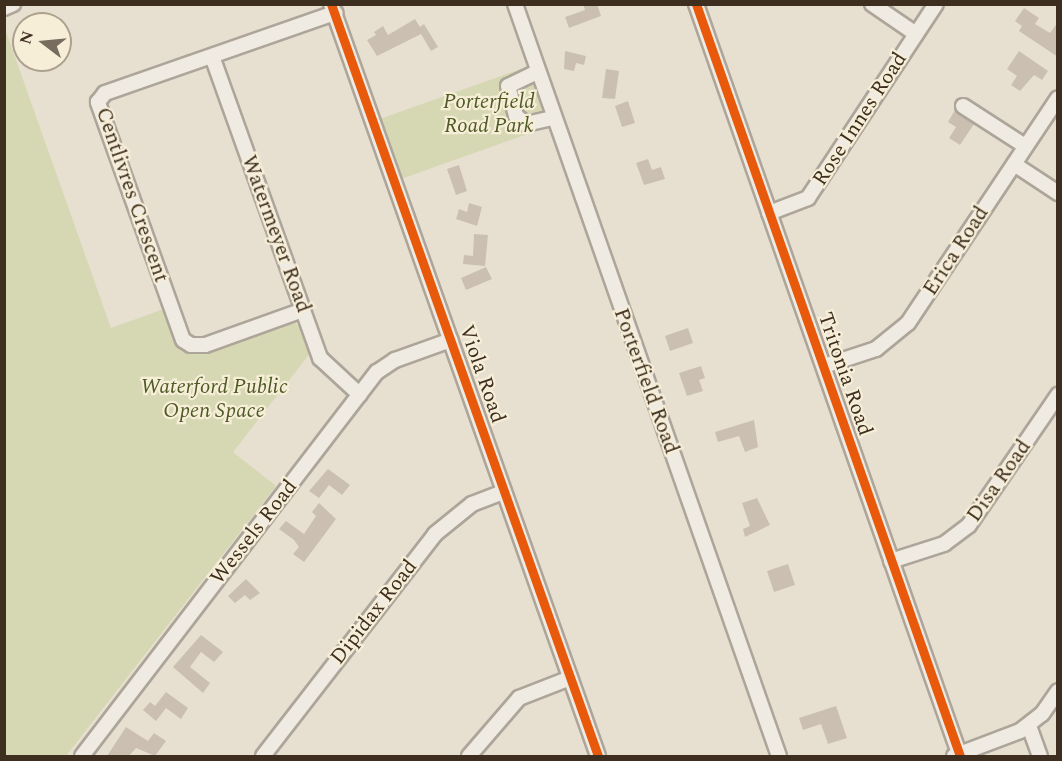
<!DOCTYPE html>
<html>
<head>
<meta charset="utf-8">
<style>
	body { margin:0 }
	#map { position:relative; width:1062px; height:761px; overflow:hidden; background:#e7e0d1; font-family:Spectral,serif }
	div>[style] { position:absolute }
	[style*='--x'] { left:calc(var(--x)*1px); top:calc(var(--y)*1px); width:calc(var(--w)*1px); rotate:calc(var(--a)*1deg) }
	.green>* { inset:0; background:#d6d7b3 }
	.building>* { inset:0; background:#cbbfb2 }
	.roads { filter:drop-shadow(2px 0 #ada599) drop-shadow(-2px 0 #ada599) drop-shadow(0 2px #ada599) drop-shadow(0 -2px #ada599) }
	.minor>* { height:14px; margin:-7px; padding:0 7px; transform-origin:7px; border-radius:7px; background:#efebe3 }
	.cycleway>* { height:9px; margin:-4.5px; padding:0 4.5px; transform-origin:4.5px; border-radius:4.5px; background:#e8590c }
	span { translate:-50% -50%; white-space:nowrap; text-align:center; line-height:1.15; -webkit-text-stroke:4.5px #f7eed8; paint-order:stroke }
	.park-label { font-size:21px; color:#4d5a26; font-style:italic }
	.street-label { font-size:21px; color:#3d2e20 }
	.frame { position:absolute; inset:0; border:6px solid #3d2e20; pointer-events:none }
	.north { position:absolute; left:12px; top:12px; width:60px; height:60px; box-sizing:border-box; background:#f7eed8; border:2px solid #ada18e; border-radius:50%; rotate:286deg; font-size:16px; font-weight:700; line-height:24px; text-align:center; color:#3d2e20 }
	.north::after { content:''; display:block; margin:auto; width:21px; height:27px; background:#786c5e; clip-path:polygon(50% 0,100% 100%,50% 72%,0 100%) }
</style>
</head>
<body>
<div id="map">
	<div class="green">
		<i style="clip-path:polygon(4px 26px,111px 328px,164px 309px,174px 338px,188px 351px,295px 323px,304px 331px,311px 352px,233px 452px,276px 486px,66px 756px,5px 756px)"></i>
		<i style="clip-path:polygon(529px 66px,550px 126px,398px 180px,377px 120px)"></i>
	</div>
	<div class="building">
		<i style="clip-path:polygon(583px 4px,597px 4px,601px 16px,569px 28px,565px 17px,585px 10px)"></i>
		<i style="clip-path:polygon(1024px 8px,1039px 18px,1035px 24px,1050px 33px,1058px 22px,1058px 57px,1019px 31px,1022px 26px,1015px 21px)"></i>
		<i style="clip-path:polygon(415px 19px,420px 27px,424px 24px,438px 47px,431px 51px,421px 34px,377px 56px,367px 40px,376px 35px,374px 32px,383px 26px,388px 35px)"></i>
		<i style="clip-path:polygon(565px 51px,586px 56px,584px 65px,576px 63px,574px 71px,564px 69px)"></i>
		<i style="clip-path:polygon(1019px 51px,1048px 71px,1042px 80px,1034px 75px,1020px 91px,1011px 85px,1017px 76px,1007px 69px)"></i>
		<i style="clip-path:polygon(606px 69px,619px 71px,615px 99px,602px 98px)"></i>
		<i style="clip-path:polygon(628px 101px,635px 123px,622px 127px,615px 106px)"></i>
		<i style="clip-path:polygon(955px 110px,974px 124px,960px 145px,949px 138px,956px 127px,948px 122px)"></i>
		<i style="clip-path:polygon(648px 159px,652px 170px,661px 167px,665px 179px,644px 185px,636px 163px)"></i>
		<i style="clip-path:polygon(459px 165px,467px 191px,456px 195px,447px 169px)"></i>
		<i style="clip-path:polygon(469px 203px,482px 207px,477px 226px,456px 219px,459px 209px,467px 212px)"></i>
		<i style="clip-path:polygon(474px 234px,488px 235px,485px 266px,463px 264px,464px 255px,473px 256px)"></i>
		<i style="clip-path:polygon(486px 267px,492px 279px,466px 290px,461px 278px)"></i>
		<i style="clip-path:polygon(688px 328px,693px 343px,670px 351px,665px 336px)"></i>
		<i style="clip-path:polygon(701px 366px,705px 378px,699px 380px,703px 391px,687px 396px,679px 373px)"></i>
		<i style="clip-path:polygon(754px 420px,758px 447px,745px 452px,739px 436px,718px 442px,715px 432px)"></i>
		<i style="clip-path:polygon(328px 469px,350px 485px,342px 495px,329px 485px,319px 498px,309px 491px)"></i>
		<i style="clip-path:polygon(757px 498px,770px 525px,745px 537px,743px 529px,750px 526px,742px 503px)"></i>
		<i style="clip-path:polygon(319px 503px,336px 519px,304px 562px,293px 554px,299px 547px,294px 540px,279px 529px,286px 521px,304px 534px,316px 516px,312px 512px)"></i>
		<i style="clip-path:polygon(788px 564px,795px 585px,774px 592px,767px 571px)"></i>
		<i style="clip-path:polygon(246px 579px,260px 593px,250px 600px,245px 595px,235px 603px,228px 596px)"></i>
		<i style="clip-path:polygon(201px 635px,223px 652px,214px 662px,201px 652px,190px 667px,210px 683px,203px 693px,173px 667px)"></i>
		<i style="clip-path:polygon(166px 692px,188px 708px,181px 719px,166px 708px,156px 721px,143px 710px,150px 702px,155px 706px)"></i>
		<i style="clip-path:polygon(836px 706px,847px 738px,828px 744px,821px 724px,803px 730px,799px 718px)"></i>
		<i style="clip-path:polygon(126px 727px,148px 741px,154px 733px,166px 741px,155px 756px,136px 748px,129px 756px,107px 756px)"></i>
	</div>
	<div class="roads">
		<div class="minor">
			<i style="--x:331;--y:4;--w:798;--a:70.45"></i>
			<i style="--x:515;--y:4;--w:797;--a:70.66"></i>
			<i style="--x:696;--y:4;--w:797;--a:70.66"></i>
			<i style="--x:872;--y:4;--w:53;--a:34.3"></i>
			<i style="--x:4;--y:8;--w:10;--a:-24"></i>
			<i style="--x:213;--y:59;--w:318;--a:70.3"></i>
			<i style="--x:320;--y:358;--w:54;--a:42.8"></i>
			<i style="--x:537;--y:72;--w:32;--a:154"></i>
			<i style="--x:508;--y:86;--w:31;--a:75"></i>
			<i style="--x:516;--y:116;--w:13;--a:39"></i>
			<i style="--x:526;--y:124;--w:28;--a:-13"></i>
			<i style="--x:963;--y:106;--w:74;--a:32.8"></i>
			<i style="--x:1014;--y:164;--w:53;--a:33.4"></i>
			<i style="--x:769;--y:213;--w:42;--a:-21"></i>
			<i style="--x:808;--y:198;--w:232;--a:-56.6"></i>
			<i style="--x:303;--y:310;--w:104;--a:160.3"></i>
			<i style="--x:205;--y:345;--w:14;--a:180"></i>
			<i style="--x:191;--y:345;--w:9;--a:-148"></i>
			<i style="--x:183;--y:340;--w:253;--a:-109.7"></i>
			<i style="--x:98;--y:102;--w:11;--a:-52"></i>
			<i style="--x:105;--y:93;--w:244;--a:-19.2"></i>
			<i style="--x:824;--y:366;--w:55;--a:-18.1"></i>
			<i style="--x:876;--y:349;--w:41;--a:-39.1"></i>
			<i style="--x:908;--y:323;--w:270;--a:-56.3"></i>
			<i style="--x:891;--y:561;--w:56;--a:-17.8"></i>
			<i style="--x:944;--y:544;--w:31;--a:-37"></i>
			<i style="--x:969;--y:525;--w:158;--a:-55.6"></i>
			<i style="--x:1029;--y:726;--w:32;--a:70"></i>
			<i style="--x:82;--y:756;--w:484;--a:-52.5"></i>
			<i style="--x:377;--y:372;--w:22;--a:-34"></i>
			<i style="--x:395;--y:360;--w:59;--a:-19.7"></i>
			<i style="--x:263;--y:756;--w:281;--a:-52.2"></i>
			<i style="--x:435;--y:534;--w:48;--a:-39"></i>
			<i style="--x:472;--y:504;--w:34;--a:-21"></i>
			<i style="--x:469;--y:756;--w:77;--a:-49.2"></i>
			<i style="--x:519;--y:698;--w:55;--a:-21.4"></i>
			<i style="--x:954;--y:756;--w:71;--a:-20.7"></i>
			<i style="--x:1020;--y:731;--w:28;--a:-38"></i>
			<i style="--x:1042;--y:714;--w:28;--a:-55"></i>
		</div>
	</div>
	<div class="cycleway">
		<i style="--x:331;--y:4;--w:798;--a:70.45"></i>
		<i style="--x:696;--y:4;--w:797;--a:70.66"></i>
	</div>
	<div class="park-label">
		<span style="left:489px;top:114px">Porterfield<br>Road Park</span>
		<span style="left:214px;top:399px">Waterford Public<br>Open Space</span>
	</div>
	<div class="street-label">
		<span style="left:860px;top:119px;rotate:-57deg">Rose Innes Road</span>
		<span style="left:132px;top:195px;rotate:71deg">Centlivres Crescent</span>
		<span style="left:276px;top:234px;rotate:70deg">Watermeyer Road</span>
		<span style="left:956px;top:251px;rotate:-57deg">Erica Road</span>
		<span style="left:482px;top:374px;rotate:71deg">Viola Road</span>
		<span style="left:845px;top:374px;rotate:71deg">Tritonia Road</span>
		<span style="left:646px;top:381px;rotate:70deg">Porterfield Road</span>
		<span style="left:999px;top:481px;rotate:-55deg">Disa Road</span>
		<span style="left:254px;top:532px;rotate:-52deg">Wessels Road</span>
		<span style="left:374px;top:612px;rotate:-52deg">Dipidax Road</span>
	</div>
	<div class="frame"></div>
	<div class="north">N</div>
</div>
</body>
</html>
